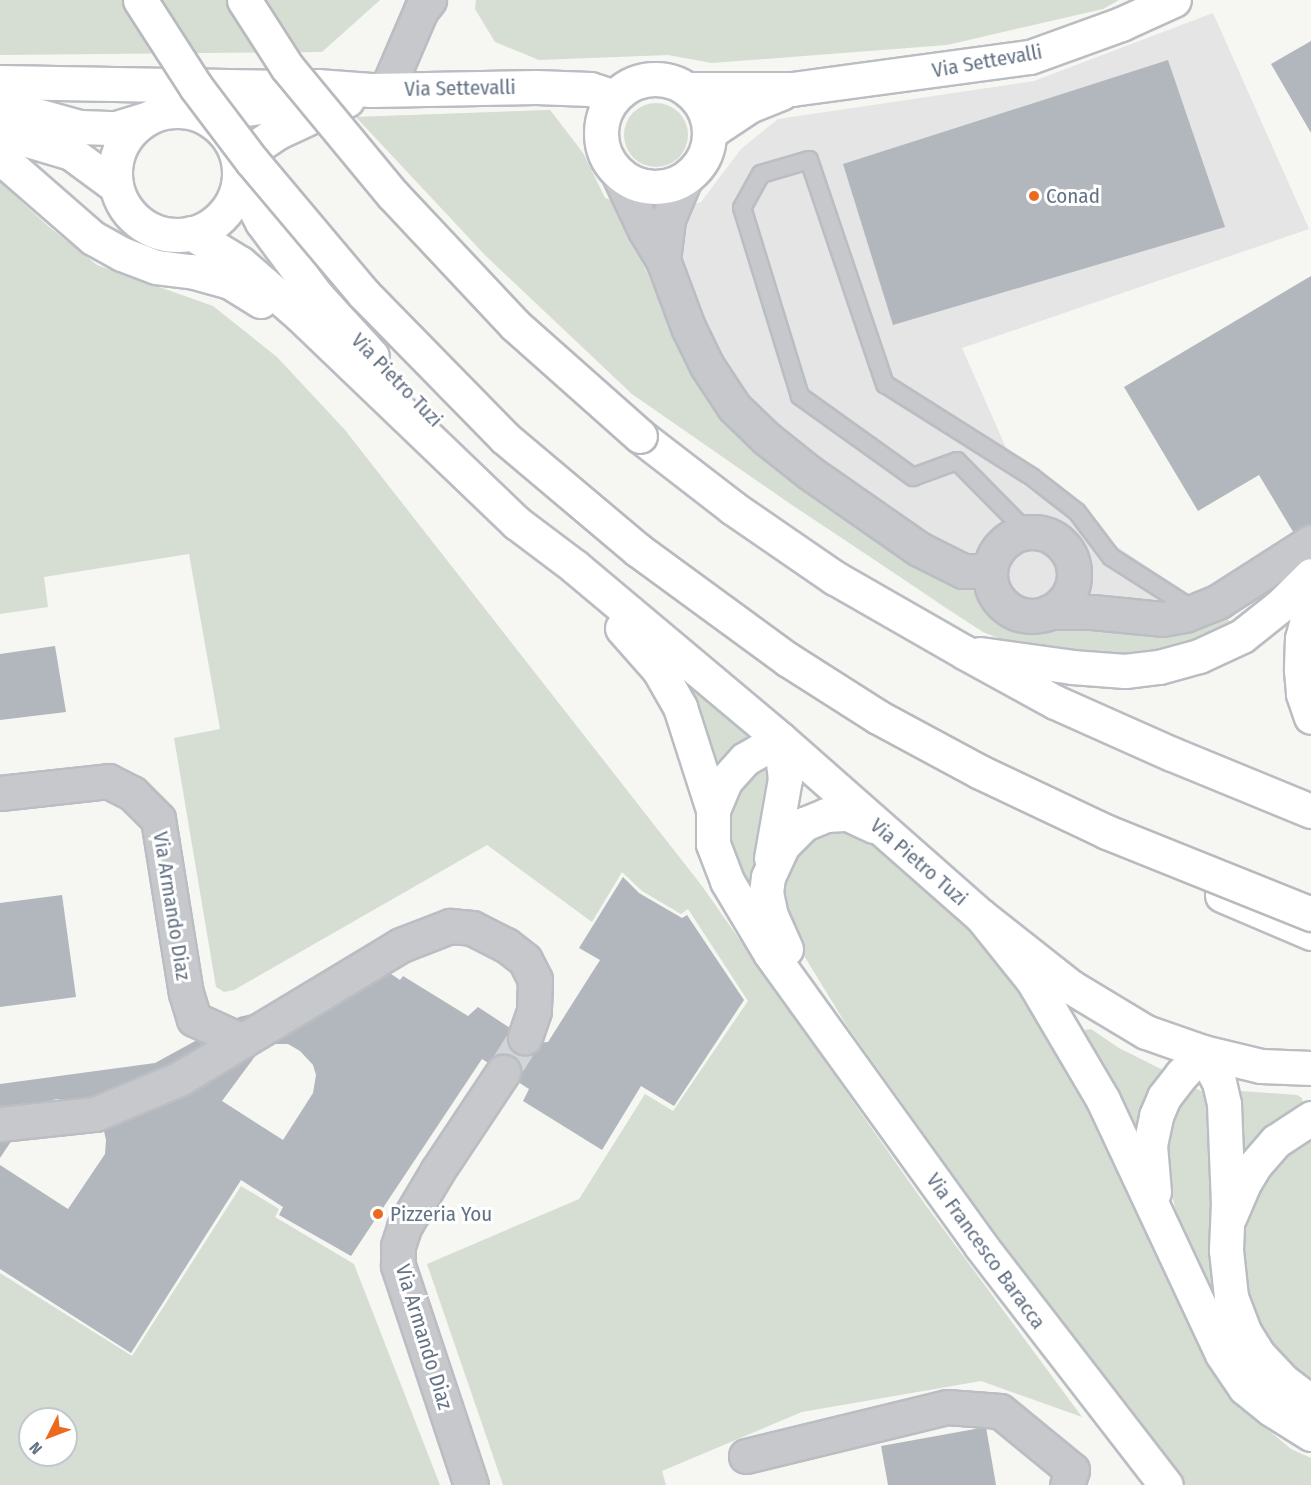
<!DOCTYPE html>
<html>
<head>
<meta charset="utf-8">
<style>
	body { margin:0 }
	#map { position:relative; width:1311px; height:1485px; overflow:hidden; background:#f6f6f3; font-family:"Fira Sans Condensed",sans-serif }
	div>[style] { position:absolute }
	[style*='--x'] { left:calc(var(--x)*1px); top:calc(var(--y)*1px); width:calc(var(--w)*1px); rotate:calc(var(--a)*1deg) }
	.built>* { inset:0; background:#e4e5e4 }
	.green>* { inset:0; background:#d6ded3 }
	.round { border-radius:50% }
	.building>* { inset:0; background:#b1b7bd }
	.street-tunnel>* { height:33px; margin-top:-16.5px; transform-origin:0; background:repeating-linear-gradient(90deg,#d2d5d8 0 33px,transparent 0 49px) }
	.roads { filter:drop-shadow(2px 0 #babdc2) drop-shadow(-2px 0 #babdc2) drop-shadow(0 2px #babdc2) drop-shadow(0 -2px #babdc2) }
	.lane>* { height:16px; margin:-8px; padding:0 8px; transform-origin:8px; border-radius:8px; background:#c6c8cc }
	.street>* { height:33px; margin:-16.5px; padding:0 16.5px; transform-origin:16.5px; border-radius:16.5px; background:#c6c8cc }
	.street>.ring { margin:-16.5px; padding:0; box-sizing:content-box; background:none; border:33px solid #c6c8cc; border-radius:50% }
	.secondary>* { height:33px; margin:-16.5px; padding:0 16.5px; transform-origin:16.5px; border-radius:16.5px; background:#fff }
	.secondary>.ring { margin:-16.5px; padding:0; box-sizing:content-box; background:none; border:33px solid #fff; border-radius:50% }
	.highway>* { height:33px; margin:-16.5px; padding:0 16.5px; transform-origin:16.5px; border-radius:16.5px; background:#fff }
	.bridges { filter:drop-shadow(2px 0 #b8babe) drop-shadow(-2px 0 #b8babe) drop-shadow(0 2px #b8babe) drop-shadow(0 -2px #b8babe) }
	.highway-bridge>* { height:33px; margin:-16.5px; padding:0 16.5px; transform-origin:16.5px; border-radius:16.5px; background:#fff }
	.dots>* { width:16px; height:16px; translate:-50% -50%; box-sizing:border-box; border:3px solid #fff; border-radius:50% }
	span { translate:-50% -50%; white-space:nowrap; text-align:center; line-height:1.15; -webkit-text-stroke:6px #fff; paint-order:stroke }
	.street-label { font-size:21px; color:#647285 }
	.poi-label { font-size:21px; color:#647285 }
	.left { translate:0 -50%; text-align:left }
	.north { position:absolute; left:18px; top:1407px; width:60px; height:60px; box-sizing:border-box; background:#fff; border:2px solid #c1c7ce; border-radius:50%; rotate:228deg; font-size:16px; font-weight:700; line-height:24px; text-align:center; color:#647285 }
	.north::after { content:''; display:block; margin:auto; width:21px; height:27px; background:#ec6a1d; clip-path:polygon(50% 0,100% 100%,50% 72%,0 100%) }
</style>
</head>
<body>
<div id="map">
	<div class="built">
		<i style="clip-path:polygon(1213px 13px,1309px 229px,962px 348px,1022px 484px,1234px 624px,1174px 653px,983px 632px,944px 607px,632px 394px,485px 255px,356px 117px,550px 110px,583px 153px,605px 198px,658px 215px,701px 202px,741px 149px,778px 119px,1034px 81px)"></i>
	</div>
	<div class="green">
		<i style="clip-path:polygon(0 0,380px 0,322px 52px,3px 55px,0 55px)"></i>
		<i style="clip-path:polygon(476px 0,1119px 0,1103px 9px,947px 45px,712px 63px,668px 55px,539px 60px,495px 42px,475px 9px)"></i>
		<i class="round" style="left:624px;top:103px;width:64px;height:64px"></i>
		<i style="clip-path:polygon(550px 110px,583px 153px,605px 198px,615px 202px,697px 385px,739px 439px,944px 581px,981px 594px,1008px 628px,1108px 626px,1164px 636px,1218px 613px,1234px 624px,1174px 653px,1085px 656px,1023px 648px,983px 632px,789px 503px,632px 394px,485px 255px,356px 117px)"></i>
		<i style="clip-path:polygon(0 182px,48px 226px,97px 265px,213px 306px,277px 357px,345px 430px,702px 886px,922px 1200px,1082px 1417px,981px 1381px,802px 1412px,662px 1471px,666px 1485px,503px 1485px,427px 1264px,579px 1199px,645px 1094px,673px 1111px,748px 1001px,688px 909px,681px 914px,642px 891px,622px 872px,592px 922px,487px 845px,234px 990px,224px 992px,216px 987px,174px 738px,220px 729px,189px 554px,44px 577px,48px 607px,0 614px)"></i>
		<i style="clip-path:polygon(672px 658px,754px 732px,715px 763px)"></i>
		<i style="clip-path:polygon(764px 765px,769px 769px,755px 861px,754px 885px,758px 907px,723px 853px,730px 793px)"></i>
		<i style="clip-path:polygon(840px 830px,863px 837px,876px 844px,983px 938px,1061px 1045px,1219px 1379px,1256px 1420px,1291px 1449px,1311px 1458px,1311px 1485px,1186px 1485px,1058px 1321px,847px 1026px,784px 923px,779px 909px,784px 864px,802px 842px,829px 831px)"></i>
		<i style="clip-path:polygon(1091px 1029px,1119px 1048px,1167px 1072px,1139px 1153px,1124px 1109px,1087px 1040px,1085px 1030px)"></i>
		<i style="clip-path:polygon(1193px 1087px,1206px 1093px,1208px 1107px,1212px 1255px,1244px 1369px,1183px 1240px,1168px 1179px,1165px 1161px,1168px 1122px,1187px 1089px)"></i>
		<i style="clip-path:polygon(1240px 1091px,1297px 1095px,1302px 1098px,1303px 1103px,1276px 1121px,1245px 1154px,1242px 1154px,1237px 1092px)"></i>
		<i style="clip-path:polygon(1311px 1130px,1311px 1382px,1281px 1356px,1257px 1322px,1250px 1302px,1239px 1248px,1248px 1205px,1265px 1172px)"></i>
		<i style="clip-path:polygon(evenodd,241px 1186px,279px 1209px,275px 1217px,354px 1264px,440px 1485px,0 1485px,0 1273px,132px 1356px,241px 1186px,30px 1419px,66px 1419px,66px 1455px,30px 1455px,30px 1419px)"></i>
	</div>
	<div class="building">
		<i style="clip-path:polygon(1311px 41px,1311px 133px,1271px 64px)"></i>
		<i style="clip-path:polygon(1168px 60px,1225px 227px,893px 325px,843px 164px)"></i>
		<i style="clip-path:polygon(1311px 276px,1311px 526px,1295px 535px,1259px 475px,1198px 511px,1124px 387px)"></i>
		<i style="clip-path:polygon(55px 646px,66px 712px,0 720px,0 654px)"></i>
		<i style="clip-path:polygon(evenodd,623px 877px,639px 893px,682px 918px,687px 915px,744px 1000px,674px 1106px,641px 1086px,602px 1150px,523px 1101px,529px 1089px,482px 1059px,351px 1256px,279px 1215px,283px 1207px,241px 1180px,131px 1353px,0 1269px,0 1165px,68px 1209px,105px 1154px,106px 1140px,103px 1127px,71px 1100px,57px 1099px,44px 1102px,32px 1110px,0 1158px,0 1084px,155px 1063px,239px 1017px,256px 1013px,357px 951px,400px 980px,403px 976px,468px 1016px,478px 1007px,533px 1043px,548px 1042px,600px 960px,579px 948px,623px 877px,275px 1044px,288px 1044px,300px 1051px,313px 1065px,316px 1075px,313px 1093px,283px 1140px,222px 1101px,256px 1055px,275px 1044px)"></i>
		<i style="clip-path:polygon(62px 895px,76px 997px,0 1007px,0 903px)"></i>
		<i style="clip-path:polygon(986px 1427px,996px 1485px,888px 1485px,881px 1446px)"></i>
	</div>
	<div class="street-tunnel">
		<i style="--x:503;--y:1072;--w:41;--a:-57.8"></i>
	</div>
	<div class="roads">
		<div class="lane">
			<i style="--x:1028;--y:533;--w:101;--a:-134.6"></i>
			<i style="--x:957;--y:461;--w:47;--a:160"></i>
			<i style="--x:913;--y:477;--w:139;--a:-144.4"></i>
			<i style="--x:800;--y:396;--w:197;--a:-107.1"></i>
			<i style="--x:742;--y:208;--w:39;--a:-61"></i>
			<i style="--x:761;--y:174;--w:50;--a:-16.3"></i>
			<i style="--x:809;--y:160;--w:237;--a:71.3"></i>
			<i style="--x:885;--y:384;--w:174;--a:32.3"></i>
			<i style="--x:1032;--y:477;--w:57;--a:37.9"></i>
			<i style="--x:1077;--y:512;--w:56;--a:52.9"></i>
			<i style="--x:1111;--y:557;--w:98;--a:32.6"></i>
		</div>
		<div class="street">
			<i style="--x:387;--y:89;--w:86;--a:-66.7"></i>
			<i style="--x:421;--y:10;--w:13;--a:-51"></i>
			<i style="--x:618;--y:173;--w:63;--a:64.7"></i>
			<i style="--x:645;--y:230;--w:35;--a:59"></i>
			<i style="--x:663;--y:260;--w:72;--a:69.5"></i>
			<i style="--x:688;--y:327;--w:43;--a:64"></i>
			<i style="--x:707;--y:366;--w:49;--a:56.6"></i>
			<i style="--x:734;--y:407;--w:45;--a:44.1"></i>
			<i style="--x:766;--y:438;--w:56;--a:38.5"></i>
			<i style="--x:810;--y:473;--w:133;--a:34.9"></i>
			<i style="--x:919;--y:549;--w:49;--a:26.6"></i>
			<i style="--x:963;--y:571;--w:27;--a:0"></i>
			<i style="--x:663;--y:260;--w:41;--a:-83"></i>
			<i style="--x:668;--y:219;--w:43;--a:-67"></i>
			<i class="ring" style="left:990px;top:532px;width:51px;height:51px"></i>
			<i style="--x:1049;--y:612;--w:43;--a:0"></i>
			<i style="--x:1092;--y:612;--w:70;--a:5.7"></i>
			<i style="--x:1162;--y:619;--w:23;--a:-10"></i>
			<i style="--x:1185;--y:615;--w:37;--a:-22"></i>
			<i style="--x:1219;--y:601;--w:109;--a:-32.7"></i>
			<i style="--x:0;--y:793;--w:109;--a:-6.3"></i>
			<i style="--x:108;--y:781;--w:27;--a:27"></i>
			<i style="--x:132;--y:793;--w:37;--a:45"></i>
			<i style="--x:158;--y:819;--w:176;--a:80.9"></i>
			<i style="--x:186;--y:993;--w:27;--a:73"></i>
			<i style="--x:194;--y:1019;--w:53;--a:24.6"></i>
			<i style="--x:0;--y:1124;--w:96;--a:-6"></i>
			<i style="--x:95;--y:1114;--w:91;--a:-22.6"></i>
			<i style="--x:179;--y:1079;--w:259;--a:-31.1"></i>
			<i style="--x:401;--y:945;--w:53;--a:-21.2"></i>
			<i style="--x:450;--y:926;--w:22;--a:5"></i>
			<i style="--x:472;--y:928;--w:38;--a:27"></i>
			<i style="--x:506;--y:945;--w:24;--a:38"></i>
			<i style="--x:525;--y:960;--w:22;--a:63"></i>
			<i style="--x:535;--y:980;--w:31;--a:92"></i>
			<i style="--x:534;--y:1011;--w:28;--a:109"></i>
			<i style="--x:746;--y:1456;--w:207;--a:-13.7"></i>
			<i style="--x:947;--y:1407;--w:53;--a:4.3"></i>
			<i style="--x:1000;--y:1411;--w:93;--a:39.3"></i>
			<i style="--x:1072;--y:1470;--w:16;--a:108"></i>
			<i style="--x:471;--y:1485;--w:232;--a:-108.4"></i>
			<i style="--x:398;--y:1265;--w:19;--a:-90"></i>
			<i style="--x:398;--y:1246;--w:20;--a:-72"></i>
			<i style="--x:404;--y:1227;--w:66;--a:-59.2"></i>
			<i style="--x:438;--y:1170;--w:118;--a:-56.4"></i>
		</div>
		<div class="secondary">
			<i class="ring" style="left:601px;top:79px;width:75px;height:75px"></i>
			<i style="--x:0;--y:82;--w:285;--a:1"></i>
			<i style="--x:688;--y:89;--w:104;--a:0"></i>
			<i style="--x:792;--y:89;--w:240;--a:-7.7"></i>
			<i style="--x:1030;--y:57;--w:97;--a:-19.9"></i>
			<i style="--x:1121;--y:24;--w:58;--a:-24.4"></i>
			<i style="--x:0;--y:105;--w:83;--a:15.4"></i>
			<i style="--x:80;--y:127;--w:36;--a:2"></i>
			<i style="--x:116;--y:128;--w:30;--a:-17"></i>
			<i class="ring" style="left:115px;top:111px;width:91px;height:91px"></i>
			<i style="--x:201;--y:115;--w:61;--a:-7.6"></i>
			<i style="--x:261;--y:107;--w:60;--a:-20.6"></i>
			<i style="--x:317;--y:86;--w:54;--a:4.2"></i>
			<i style="--x:371;--y:90;--w:165;--a:-1"></i>
			<i style="--x:536;--y:87;--w:54;--a:2.1"></i>
			<i style="--x:590;--y:89;--w:25;--a:18"></i>
			<i style="--x:0;--y:132;--w:74;--a:16.5"></i>
			<i style="--x:71;--y:153;--w:56;--a:36.3"></i>
			<i style="--x:710;--y:132;--w:47;--a:-33.7"></i>
			<i style="--x:749;--y:106;--w:35;--a:-22"></i>
			<i style="--x:0;--y:157;--w:123;--a:41.1"></i>
			<i style="--x:93;--y:238;--w:33;--a:29"></i>
			<i style="--x:122;--y:254;--w:36;--a:21"></i>
			<i style="--x:156;--y:267;--w:35;--a:7"></i>
			<i style="--x:191;--y:271;--w:41;--a:15.8"></i>
			<i style="--x:230;--y:282;--w:36;--a:32"></i>
			<i style="--x:238;--y:159;--w:48;--a:-34"></i>
			<i style="--x:278;--y:132;--w:76;--a:-24.9"></i>
			<i style="--x:239;--y:178;--w:50;--a:62.4"></i>
			<i style="--x:262;--y:222;--w:92;--a:53.4"></i>
			<i style="--x:317;--y:296;--w:81;--a:47.5"></i>
			<i style="--x:191;--y:233;--w:57;--a:31.5"></i>
			<i style="--x:240;--y:263;--w:79;--a:40.9"></i>
			<i style="--x:300;--y:315;--w:301;--a:43.8"></i>
			<i style="--x:517;--y:523;--w:71;--a:37"></i>
			<i style="--x:574;--y:566;--w:269;--a:40"></i>
			<i style="--x:780;--y:739;--w:268;--a:41.4"></i>
			<i style="--x:981;--y:916;--w:115;--a:38.3"></i>
			<i style="--x:1071;--y:987;--w:87;--a:31"></i>
			<i style="--x:1146;--y:1032;--w:60;--a:19.3"></i>
			<i style="--x:1203;--y:1052;--w:60;--a:13.6"></i>
			<i style="--x:1261;--y:1066;--w:50;--a:2.3"></i>
			<i style="--x:622;--y:628;--w:56;--a:48.6"></i>
			<i style="--x:659;--y:670;--w:43;--a:60.4"></i>
			<i style="--x:680;--y:707;--w:108;--a:72.2"></i>
			<i style="--x:713;--y:810;--w:34;--a:90"></i>
			<i style="--x:713;--y:844;--w:40;--a:69"></i>
			<i style="--x:727;--y:881;--w:84;--a:59.2"></i>
			<i style="--x:770;--y:953;--w:361;--a:54.2"></i>
			<i style="--x:981;--y:1246;--w:302;--a:52.3"></i>
			<i style="--x:713;--y:810;--w:33;--a:-67"></i>
			<i style="--x:726;--y:780;--w:28;--a:-48"></i>
			<i style="--x:745;--y:759;--w:40;--a:-29.7"></i>
			<i style="--x:771;--y:858;--w:80;--a:-80"></i>
			<i style="--x:785;--y:779;--w:40;--a:-97.1"></i>
			<i style="--x:786;--y:949;--w:36;--a:-114"></i>
			<i style="--x:771;--y:916;--w:24;--a:-102"></i>
			<i style="--x:766;--y:893;--w:16;--a:-83"></i>
			<i style="--x:768;--y:877;--w:35;--a:-65"></i>
			<i style="--x:783;--y:845;--w:30;--a:-45"></i>
			<i style="--x:804;--y:824;--w:24;--a:-22"></i>
			<i style="--x:826;--y:815;--w:22;--a:-3"></i>
			<i style="--x:848;--y:814;--w:29;--a:25"></i>
		</div>
		<div class="highway">
			<i style="--x:640;--y:436;--w:118;--a:37.7"></i>
			<i style="--x:733;--y:508;--w:124;--a:34.5"></i>
			<i style="--x:835;--y:578;--w:149;--a:29.8"></i>
			<i style="--x:964;--y:652;--w:104;--a:28.8"></i>
			<i style="--x:1055;--y:702;--w:128;--a:24"></i>
			<i style="--x:1172;--y:754;--w:150;--a:22.3"></i>
			<i style="--x:1311;--y:603;--w:36;--a:104"></i>
			<i style="--x:1302;--y:638;--w:32;--a:92"></i>
			<i style="--x:1301;--y:670;--w:24;--a:85"></i>
			<i style="--x:1303;--y:694;--w:24;--a:71"></i>
			<i style="--x:980;--y:654;--w:93;--a:8"></i>
			<i style="--x:1072;--y:667;--w:53;--a:4.3"></i>
			<i style="--x:1125;--y:671;--w:34;--a:-7"></i>
			<i style="--x:1159;--y:667;--w:41;--a:-15.4"></i>
			<i style="--x:1199;--y:656;--w:47;--a:-24.9"></i>
			<i style="--x:1242;--y:636;--w:50;--a:-38.5"></i>
			<i style="--x:1281;--y:605;--w:42;--a:-45"></i>
			<i style="--x:1222;--y:895;--w:97;--a:23.1"></i>
			<i style="--x:981;--y:916;--w:83;--a:51.3"></i>
			<i style="--x:1033;--y:981;--w:138;--a:59.5"></i>
			<i style="--x:1103;--y:1100;--w:280;--a:64.9"></i>
			<i style="--x:1222;--y:1354;--w:41;--a:55.9"></i>
			<i style="--x:1245;--y:1388;--w:33;--a:39"></i>
			<i style="--x:1271;--y:1409;--w:47;--a:32"></i>
			<i style="--x:1154;--y:1192;--w:47;--a:-94.9"></i>
			<i style="--x:1150;--y:1145;--w:30;--a:-78"></i>
			<i style="--x:1156;--y:1116;--w:21;--a:-67"></i>
			<i style="--x:1164;--y:1097;--w:28;--a:-52"></i>
			<i style="--x:1181;--y:1075;--w:32;--a:-46"></i>
			<i style="--x:1203;--y:1052;--w:34;--a:62"></i>
			<i style="--x:1219;--y:1082;--w:23;--a:77"></i>
			<i style="--x:1224;--y:1104;--w:98;--a:87.7"></i>
			<i style="--x:1228;--y:1202;--w:48;--a:92.4"></i>
			<i style="--x:1226;--y:1250;--w:47;--a:83.9"></i>
			<i style="--x:1231;--y:1297;--w:39;--a:69"></i>
			<i style="--x:1245;--y:1333;--w:26;--a:58"></i>
			<i style="--x:1259;--y:1355;--w:34;--a:47"></i>
			<i style="--x:1282;--y:1380;--w:36;--a:37"></i>
			<i style="--x:1230;--y:1216;--w:34;--a:-67"></i>
			<i style="--x:1243;--y:1185;--w:23;--a:-59"></i>
			<i style="--x:1255;--y:1165;--w:32;--a:-49"></i>
			<i style="--x:1276;--y:1141;--w:42;--a:-33.3"></i>
		</div>
	</div>
	<div class="bridges">
		<div class="highway-bridge">
			<i style="--x:140;--y:0;--w:103;--a:57.2"></i>
			<i style="--x:196;--y:87;--w:93;--a:52.9"></i>
			<i style="--x:252;--y:161;--w:174;--a:49.9"></i>
			<i style="--x:364;--y:294;--w:202;--a:45.6"></i>
			<i style="--x:505;--y:438;--w:174;--a:40.1"></i>
			<i style="--x:638;--y:550;--w:185;--a:36.2"></i>
			<i style="--x:787;--y:659;--w:108;--a:32.5"></i>
			<i style="--x:878;--y:717;--w:116;--a:28.3"></i>
			<i style="--x:980;--y:772;--w:140;--a:25.3"></i>
			<i style="--x:1107;--y:832;--w:220;--a:21.9"></i>
			<i style="--x:244;--y:0;--w:80;--a:57.3"></i>
			<i style="--x:287;--y:67;--w:166;--a:50.4"></i>
			<i style="--x:393;--y:195;--w:178;--a:46.8"></i>
			<i style="--x:515;--y:325;--w:167;--a:41.6"></i>
		</div>
	</div>
	<div class="dots">
		<i style="left:1034px;top:196px;background:#ec6a1d"></i>
		<i style="left:378px;top:1214px;background:#ec6a1d"></i>
	</div>
	<div class="street-label">
		<span style="left:987px;top:61px;rotate:-10deg">Via Settevalli</span>
		<span style="left:460px;top:88px;rotate:-1deg">Via Settevalli</span>
		<span style="left:397px;top:380px;rotate:46deg">Via Pietro Tuzi</span>
		<span style="left:919px;top:862px;rotate:41deg">Via Pietro Tuzi</span>
		<span style="left:172px;top:906px;rotate:81deg">Via Armando Diaz</span>
		<span style="left:986px;top:1251px;rotate:54deg">Via Francesco Baracca</span>
		<span style="left:424px;top:1337px;rotate:73deg">Via Armando Diaz</span>
	</div>
	<div class="poi-label">
		<span class="left" style="left:1046px;top:196px">Conad</span>
		<span class="left" style="left:390px;top:1214px">Pizzeria You</span>
	</div>
	<div class="north">N</div>
</div>
</body>
</html>
